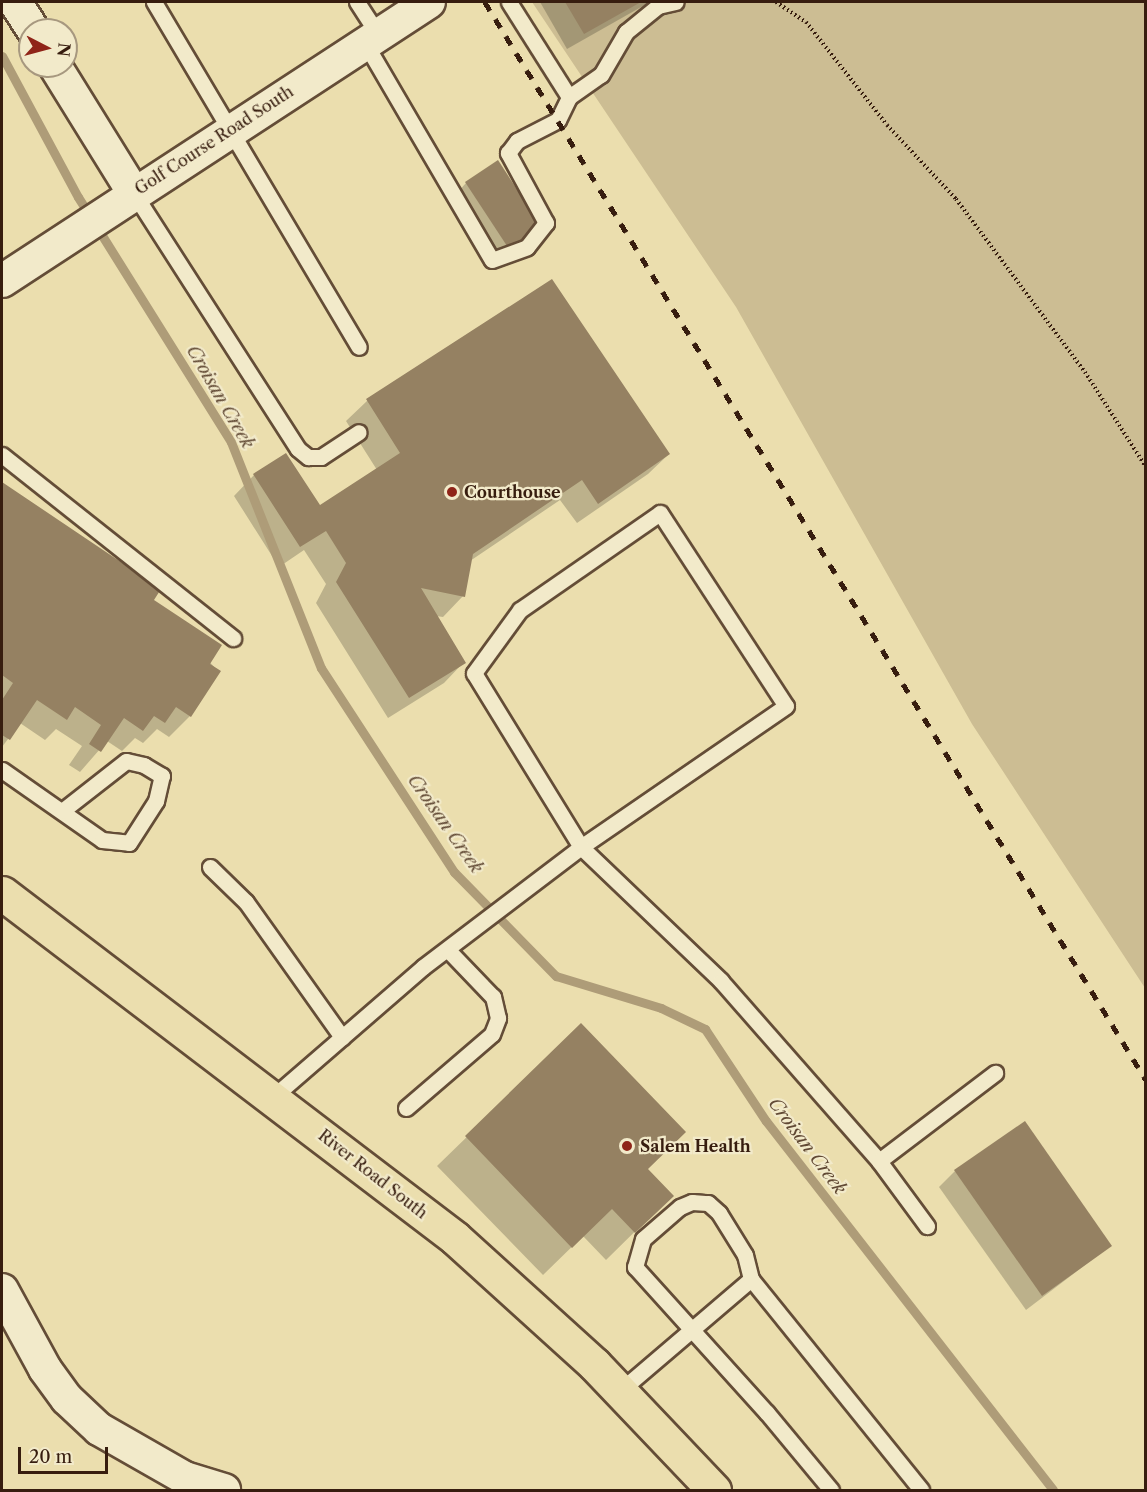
<!DOCTYPE html>
<html>
<head>
<meta charset="utf-8">
<style>
	body { margin:0 }
	#map { position:relative; width:1147px; height:1492px; overflow:hidden; background:#ebdeae; font-family:"Libre Caslon Text",serif }
	div>[style] { position:absolute }
	[style*='--x'] { left:calc(var(--x)*1px); top:calc(var(--y)*1px); width:calc(var(--w)*1px); rotate:calc(var(--a)*1deg) }
	.green>* { inset:0; background:#ccbd93 }
	.shadow>* { inset:0; background:#0003 }
	.stream>* { height:9px; margin:-4.5px; padding:0 4.5px; transform-origin:4.5px; border-radius:4.5px; background:#ae9c78 }
	.building>* { inset:0; background:#958162 }
	.path>* { height:4px; margin-top:-2px; transform-origin:0; background:repeating-linear-gradient(90deg,#371d0f 0 1.5px,transparent 0 4.5px) }
	.roads { filter:drop-shadow(2px 0 #644d37) drop-shadow(-2px 0 #644d37) drop-shadow(0 2px #644d37) drop-shadow(0 -2px #644d37) }
	.service>* { height:15px; margin:-7.5px; padding:0 7.5px; transform-origin:7.5px; border-radius:7.5px; background:#f2eaca }
	.minor>* { height:32px; margin:-16px; padding:0 16px; transform-origin:16px; border-radius:16px; background:#f2eaca }
	.primary>* { height:33px; margin:-16.5px; padding:0 16.5px; transform-origin:16.5px; border-radius:16.5px; background:#ebdeae }
	.rail>* { height:4.5px; margin-top:-2.25px; transform-origin:0; background:repeating-linear-gradient(90deg,#371d0f 0 10px,transparent 0 20px) }
	.dots>* { width:16px; height:16px; translate:-50% -50%; box-sizing:border-box; border:3px solid #f2eaca; border-radius:50% }
	span { translate:-50% -50%; white-space:nowrap; text-align:center; line-height:1.15; -webkit-text-stroke:4.5px #f2eaca; paint-order:stroke }
	.street-label { font-size:16px; color:#371d0f }
	.poi-label { font-size:16px; color:#371d0f; font-weight:700 }
	.left { translate:0 -50%; text-align:left }
	.water-label { font-size:18px; color:#614934; font-style:italic }
	.frame { position:absolute; inset:0; border:3px solid #371d0f; pointer-events:none }
	.north { position:absolute; left:18px; top:18px; width:60px; height:60px; box-sizing:border-box; background:#f2eaca; border:2px solid #a7987f; border-radius:50%; rotate:96deg; font-size:16px; font-weight:700; line-height:24px; text-align:center; color:#371d0f }
	.north::after { content:''; display:block; margin:auto; width:21px; height:27px; background:#8f2418; clip-path:polygon(50% 0,100% 100%,50% 72%,0 100%) }
	.scale { position:absolute; left:18px; top:1447px; width:90px; height:27px; box-sizing:border-box; border:3px solid #371d0f; border-top:0; padding-left:8px; font-size:18px; line-height:21px; white-space:nowrap; color:#371d0f; -webkit-text-stroke:4px #f2eaca; paint-order:stroke }
</style>
</head>
<body>
<div id="map">
	<div class="green">
		<i style="clip-path:polygon(532px 2px,1145px 2px,1145px 988px,972px 724px,736px 307px)"></i>
	</div>
	<div class="shadow">
		<i style="clip-path:polygon(540px 2px,650px 2px,567px 49px)"></i>
		<i style="clip-path:polygon(466px 183px,530px 238px,498px 258px,456px 194px)"></i>
		<i style="clip-path:polygon(552px 282px,669px 454px,648px 474px,577px 523px,560px 500px,470px 561px,463px 596px,443px 617px,436px 616px,464px 662px,444px 683px,388px 718px,316px 603px,326px 584px,304px 550px,279px 567px,234px 496px,254px 475px,319px 507px,377px 470px,346px 421px,367px 401px)"></i>
		<i style="clip-path:polygon(2px 484px,159px 589px,152px 601px,219px 672px,190px 716px,169px 737px,157px 729px,143px 743px,135px 738px,122px 751px,107px 741px,80px 772px,69px 765px,82px 746px,56px 729px,45px 740px,20px 723px,2px 747px)"></i>
		<i style="clip-path:polygon(581px 1026px,646px 1169px,671px 1196px,606px 1260px,583px 1236px,543px 1275px,437px 1166px)"></i>
		<i style="clip-path:polygon(955px 1171px,1110px 1246px,1026px 1310px,939px 1187px)"></i>
	</div>
	<div class="stream">
		<i style="--x:2;--y:56;--w:160;--a:61.7"></i>
		<i style="--x:78;--y:197;--w:289;--a:58"></i>
		<i style="--x:231;--y:442;--w:243;--a:68.3"></i>
		<i style="--x:321;--y:668;--w:244;--a:56.9"></i>
		<i style="--x:454;--y:872;--w:146;--a:45.6"></i>
		<i style="--x:556;--y:976;--w:110;--a:16.9"></i>
		<i style="--x:661;--y:1008;--w:49;--a:25.5"></i>
		<i style="--x:705;--y:1029;--w:110;--a:56.5"></i>
		<i style="--x:766;--y:1121;--w:467;--a:52.1"></i>
	</div>
	<div class="building">
		<i style="clip-path:polygon(565px 2px,641px 2px,584px 34px)"></i>
		<i style="clip-path:polygon(498px 160px,542px 228px,509px 249px,465px 182px)"></i>
		<i style="clip-path:polygon(552px 279px,670px 454px,598px 504px,582px 480px,473px 554px,465px 597px,421px 588px,466px 663px,409px 698px,336px 582px,346px 563px,326px 531px,300px 547px,253px 474px,286px 453px,320px 505px,400px 453px,366px 399px)"></i>
		<i style="clip-path:polygon(2px 482px,161px 589px,154px 600px,222px 645px,210px 664px,221px 671px,191px 717px,176px 707px,165px 723px,154px 716px,143px 731px,124px 718px,101px 752px,89px 744px,101px 725px,75px 707px,67px 720px,37px 700px,10px 740px,2px 735px,2px 700px,13px 683px,2px 675px)"></i>
		<i style="clip-path:polygon(581px 1023px,686px 1132px,648px 1169px,674px 1196px,635px 1233px,612px 1209px,572px 1248px,465px 1136px)"></i>
		<i style="clip-path:polygon(1025px 1121px,1112px 1246px,1042px 1296px,954px 1170px)"></i>
	</div>
	<div class="path">
		<i style="--x:776;--y:2;--w:36;--a:34"></i>
		<i style="--x:806;--y:22;--w:131;--a:51.8"></i>
		<i style="--x:887;--y:125;--w:101;--a:47"></i>
		<i style="--x:956;--y:199;--w:216;--a:53.3"></i>
		<i style="--x:1085;--y:372;--w:113;--a:57.3"></i>
	</div>
	<div class="roads">
		<div class="service">
			<i style="--x:154;--y:2;--w:401;--a:59.3"></i>
			<i style="--x:357;--y:2;--w:38;--a:57"></i>
			<i style="--x:509;--y:2;--w:112;--a:57.7"></i>
			<i style="--x:365;--y:43;--w:251;--a:59.7"></i>
			<i style="--x:492;--y:260;--w:37;--a:-20"></i>
			<i style="--x:527;--y:247;--w:31;--a:-52"></i>
			<i style="--x:546;--y:223;--w:80;--a:-118.5"></i>
			<i style="--x:508;--y:153;--w:15;--a:-53"></i>
			<i style="--x:517;--y:141;--w:46;--a:-27.1"></i>
			<i style="--x:558;--y:120;--w:25;--a:-64"></i>
			<i style="--x:569;--y:97;--w:39;--a:-35"></i>
			<i style="--x:601;--y:75;--w:50;--a:-59.8"></i>
			<i style="--x:626;--y:32;--w:41;--a:-39.1"></i>
			<i style="--x:658;--y:6;--w:18;--a:-13"></i>
			<i style="--x:133;--y:192;--w:305;--a:57.3"></i>
			<i style="--x:298;--y:449;--w:13;--a:39"></i>
			<i style="--x:308;--y:457;--w:13;--a:0"></i>
			<i style="--x:321;--y:457;--w:45;--a:-33.3"></i>
			<i style="--x:2;--y:455;--w:295;--a:38.4"></i>
			<i style="--x:660;--y:513;--w:230;--a:56.9"></i>
			<i style="--x:786;--y:706;--w:249;--a:145.5"></i>
			<i style="--x:581;--y:847;--w:204;--a:-121.6"></i>
			<i style="--x:474;--y:673;--w:78;--a:-53.9"></i>
			<i style="--x:520;--y:610;--w:170;--a:-34.7"></i>
			<i style="--x:2;--y:770;--w:122;--a:35"></i>
			<i style="--x:102;--y:840;--w:27;--a:6"></i>
			<i style="--x:129;--y:843;--w:50;--a:-57.3"></i>
			<i style="--x:156;--y:801;--w:26;--a:-77"></i>
			<i style="--x:162;--y:776;--w:21;--a:-149"></i>
			<i style="--x:144;--y:765;--w:18;--a:-167"></i>
			<i style="--x:126;--y:761;--w:81;--a:142"></i>
			<i style="--x:210;--y:867;--w:50;--a:44.2"></i>
			<i style="--x:246;--y:902;--w:166;--a:54.6"></i>
			<i style="--x:273;--y:1097;--w:198;--a:-40.9"></i>
			<i style="--x:423;--y:967;--w:198;--a:-37.2"></i>
			<i style="--x:581;--y:847;--w:194;--a:43.7"></i>
			<i style="--x:721;--y:981;--w:240;--a:48.7"></i>
			<i style="--x:879;--y:1161;--w:81;--a:53.6"></i>
			<i style="--x:406;--y:1108;--w:113;--a:-40.7"></i>
			<i style="--x:492;--y:1034;--w:17;--a:-69"></i>
			<i style="--x:498;--y:1018;--w:22;--a:-103"></i>
			<i style="--x:493;--y:997;--w:66;--a:-133.8"></i>
			<i style="--x:879;--y:1161;--w:146;--a:-37.2"></i>
			<i style="--x:621;--y:1390;--w:171;--a:-40.5"></i>
			<i style="--x:831;--y:1490;--w:100;--a:-129.7"></i>
			<i style="--x:767;--y:1413;--w:197;--a:-132.1"></i>
			<i style="--x:635;--y:1267;--w:29;--a:-74"></i>
			<i style="--x:643;--y:1239;--w:49;--a:-40.9"></i>
			<i style="--x:680;--y:1207;--w:13;--a:-23"></i>
			<i style="--x:692;--y:1202;--w:16;--a:4"></i>
			<i style="--x:708;--y:1203;--w:15;--a:42"></i>
			<i style="--x:719;--y:1213;--w:49;--a:58.2"></i>
			<i style="--x:745;--y:1255;--w:25;--a:76"></i>
			<i style="--x:751;--y:1279;--w:271;--a:51.1"></i>
		</div>
		<div class="minor">
			<i style="--x:15;--y:2;--w:33;--a:57"></i>
			<i style="--x:55;--y:66;--w:148;--a:58.2"></i>
			<i style="--x:2;--y:281;--w:510;--a:-33.16"></i>
			<i style="--x:2;--y:1290;--w:90;--a:61.4"></i>
			<i style="--x:45;--y:1369;--w:37;--a:54"></i>
			<i style="--x:67;--y:1399;--w:44;--a:43.2"></i>
			<i style="--x:99;--y:1429;--w:99;--a:29.7"></i>
			<i style="--x:185;--y:1478;--w:41;--a:17.1"></i>
		</div>
		<div class="primary">
			<i style="--x:2;--y:893;--w:569;--a:37.29"></i>
			<i style="--x:455;--y:1238;--w:188;--a:42.2"></i>
			<i style="--x:594;--y:1364;--w:174;--a:46.4"></i>
		</div>
	</div>
	<div class="rail">
		<i style="--x:485;--y:2;--w:1265;--a:58.48"></i>
	</div>
	<div class="dots">
		<i style="left:452px;top:492px;background:#8f2418"></i>
		<i style="left:627px;top:1146px;background:#8f2418"></i>
	</div>
	<div class="street-label">
		<span style="left:214px;top:140px;rotate:-33deg">Golf Course Road South</span>
		<span style="left:373px;top:1174px;rotate:38deg">River Road South</span>
	</div>
	<div class="poi-label">
		<span class="left" style="left:464px;top:492px">Courthouse</span>
		<span class="left" style="left:640px;top:1146px">Salem Health</span>
	</div>
	<div class="water-label">
		<span style="left:220px;top:397px;rotate:60deg">Croisan Creek</span>
		<span style="left:445px;top:824px;rotate:55deg">Croisan Creek</span>
		<span style="left:807px;top:1146px;rotate:53deg">Croisan Creek</span>
	</div>
	<div class="frame"></div>
	<div class="north">N</div>
	<div class="scale">20 m</div>
</div>
</body>
</html>
